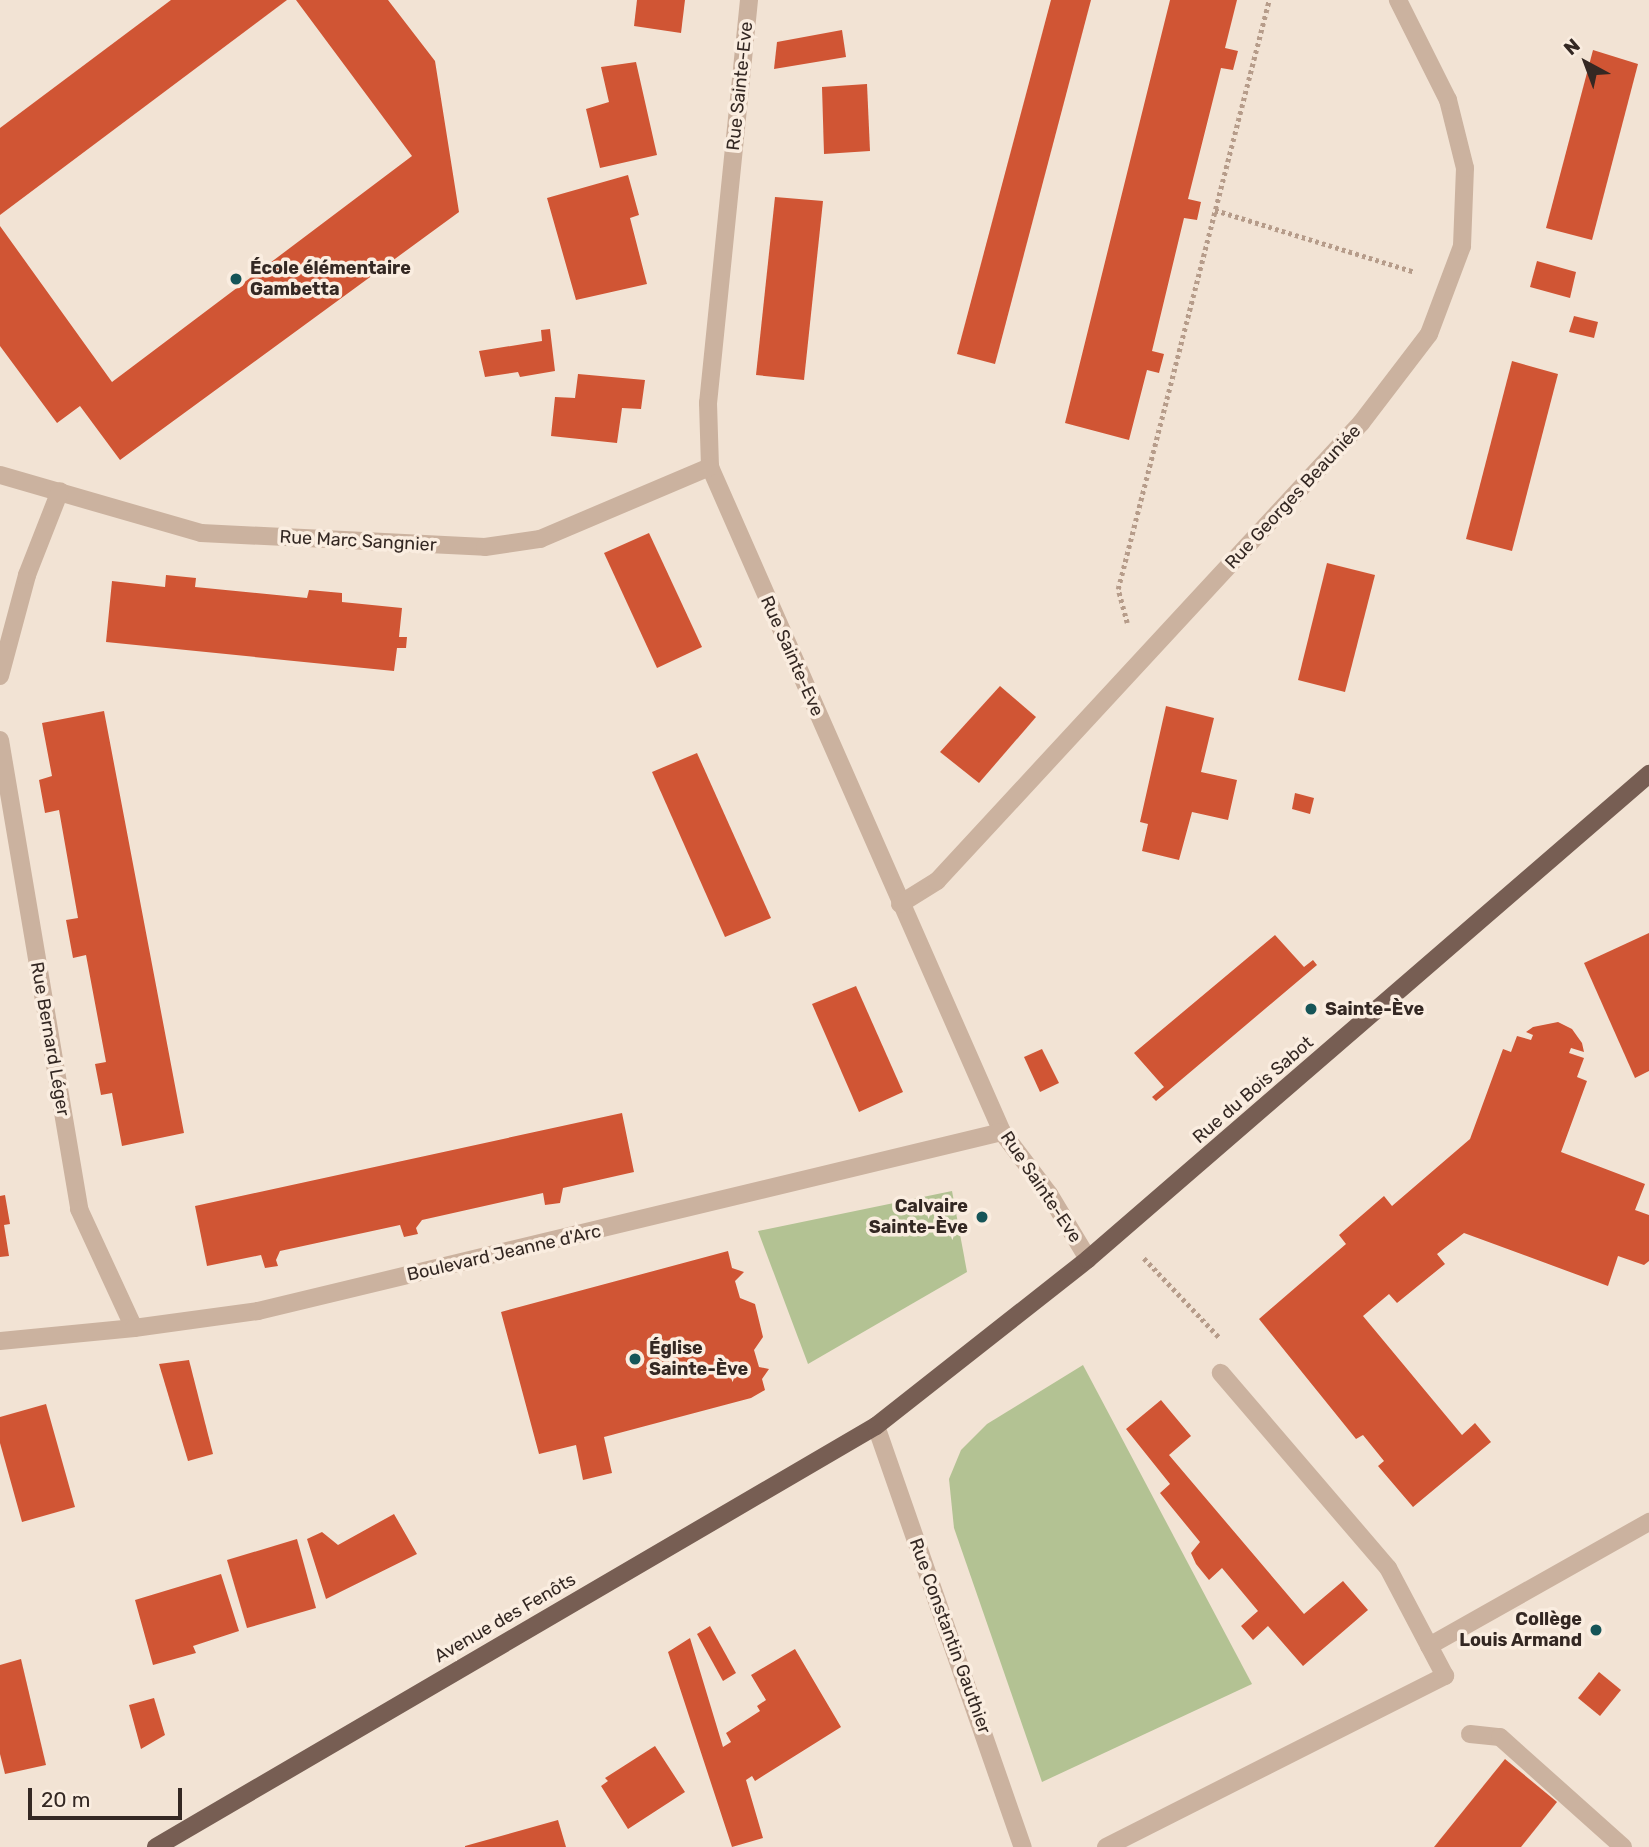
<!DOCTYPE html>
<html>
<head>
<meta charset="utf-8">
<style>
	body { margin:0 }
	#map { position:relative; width:1649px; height:1847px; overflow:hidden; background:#f2e3d4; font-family:Rubik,sans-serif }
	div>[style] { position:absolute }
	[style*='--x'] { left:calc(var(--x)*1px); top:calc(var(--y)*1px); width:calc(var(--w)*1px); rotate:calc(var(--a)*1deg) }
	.green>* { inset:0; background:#b3c293 }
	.building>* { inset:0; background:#d05534 }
	.path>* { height:4.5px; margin-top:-2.25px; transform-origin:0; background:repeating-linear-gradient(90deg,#b69c8a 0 3.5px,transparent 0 7px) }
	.minor>* { height:18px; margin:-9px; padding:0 9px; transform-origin:9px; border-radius:9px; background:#cbb29f }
	.major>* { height:18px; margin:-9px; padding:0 9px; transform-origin:9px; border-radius:9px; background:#775e53 }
	.dots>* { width:19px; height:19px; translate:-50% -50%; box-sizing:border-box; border:4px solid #faede0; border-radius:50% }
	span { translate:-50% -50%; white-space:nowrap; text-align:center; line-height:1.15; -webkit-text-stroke:7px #faede0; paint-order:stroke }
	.street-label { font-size:18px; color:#342823 }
	.poi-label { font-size:18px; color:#342823; font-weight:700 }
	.left { translate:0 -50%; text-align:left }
	.right { translate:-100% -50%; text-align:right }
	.north { position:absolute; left:1551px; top:28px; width:70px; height:70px; -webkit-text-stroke:5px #faede0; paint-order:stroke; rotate:319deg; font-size:19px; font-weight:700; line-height:28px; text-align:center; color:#342823 }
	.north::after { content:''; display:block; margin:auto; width:24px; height:32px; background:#342823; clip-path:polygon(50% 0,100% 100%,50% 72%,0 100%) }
	.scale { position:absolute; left:28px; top:1788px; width:154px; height:32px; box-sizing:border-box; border:4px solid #342823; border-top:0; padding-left:9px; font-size:21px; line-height:24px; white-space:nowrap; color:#342823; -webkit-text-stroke:5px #faede0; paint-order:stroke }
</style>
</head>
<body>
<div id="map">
	<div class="green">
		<i style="clip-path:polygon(952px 1191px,967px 1272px,808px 1364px,758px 1231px)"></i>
		<i style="clip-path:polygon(1083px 1365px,1252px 1684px,1042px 1782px,954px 1528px,949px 1479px,961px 1450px,987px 1424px)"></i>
	</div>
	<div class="building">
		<i style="clip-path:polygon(171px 0,287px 0,0 215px,0 128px)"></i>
		<i style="clip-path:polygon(296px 0,388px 0,435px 61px,459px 212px,120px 460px,80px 406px,57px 423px,0 346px,0 226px,112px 382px,412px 156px)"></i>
		<i style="clip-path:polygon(637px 0,685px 0,681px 33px,634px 26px)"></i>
		<i style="clip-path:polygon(1051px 0,1091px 0,995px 364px,957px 354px)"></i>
		<i style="clip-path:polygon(1170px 0,1237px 0,1225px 48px,1238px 51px,1233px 70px,1221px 68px,1188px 199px,1201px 202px,1197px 220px,1184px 218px,1152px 351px,1164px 354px,1159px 373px,1147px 370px,1129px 440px,1065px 423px)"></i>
		<i style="clip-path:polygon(842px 30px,846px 57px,774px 69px,777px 42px)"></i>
		<i style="clip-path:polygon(1593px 50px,1638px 64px,1592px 240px,1546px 228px)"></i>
		<i style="clip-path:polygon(636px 62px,657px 155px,600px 168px,586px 109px,609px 102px,601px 67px)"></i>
		<i style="clip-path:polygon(867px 84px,870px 151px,824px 154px,822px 87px)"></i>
		<i style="clip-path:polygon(628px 175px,639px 215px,630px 218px,647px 284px,576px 300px,547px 198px)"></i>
		<i style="clip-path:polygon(775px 197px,823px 201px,804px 380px,756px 375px)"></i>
		<i style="clip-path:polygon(1537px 261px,1576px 272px,1570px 298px,1530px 287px)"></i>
		<i style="clip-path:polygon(1574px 316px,1598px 322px,1594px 338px,1569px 332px)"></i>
		<i style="clip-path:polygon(550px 329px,555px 371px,520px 377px,518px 372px,485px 377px,479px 351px,542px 341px,541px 330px)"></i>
		<i style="clip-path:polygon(1512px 361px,1558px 374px,1512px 551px,1466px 539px)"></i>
		<i style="clip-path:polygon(578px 374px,645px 380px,641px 409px,622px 408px,617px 443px,551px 436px,555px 397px,575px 398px)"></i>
		<i style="clip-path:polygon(649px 533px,702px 647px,657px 668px,604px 553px)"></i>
		<i style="clip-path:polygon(1327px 563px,1375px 575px,1345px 692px,1298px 680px)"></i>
		<i style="clip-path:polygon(166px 575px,196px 578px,195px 587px,307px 598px,309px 590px,342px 593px,342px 602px,402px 608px,399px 637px,407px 637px,406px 648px,397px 648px,394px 671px,106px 642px,112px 581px,165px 587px)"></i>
		<i style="clip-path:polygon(1000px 686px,1036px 717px,979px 783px,940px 752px)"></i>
		<i style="clip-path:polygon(1166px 706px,1214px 718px,1201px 772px,1237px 780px,1228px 820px,1192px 812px,1179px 860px,1142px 851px,1148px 824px,1140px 822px)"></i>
		<i style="clip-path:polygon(104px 711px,184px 1133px,122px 1146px,112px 1093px,101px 1095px,95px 1064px,106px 1062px,86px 955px,73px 958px,66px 920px,78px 918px,59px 810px,45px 813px,39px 780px,52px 776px,42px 723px)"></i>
		<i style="clip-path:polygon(697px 753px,771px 918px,725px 937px,652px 772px)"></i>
		<i style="clip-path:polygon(1295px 793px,1314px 798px,1310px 814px,1292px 809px)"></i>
		<i style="clip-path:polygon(1649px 933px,1649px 1071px,1635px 1078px,1584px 963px)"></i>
		<i style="clip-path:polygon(1275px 935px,1304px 967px,1313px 960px,1317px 965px,1156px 1101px,1152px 1097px,1164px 1087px,1134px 1053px)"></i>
		<i style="clip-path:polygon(856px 986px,903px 1092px,859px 1112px,812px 1004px)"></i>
		<i style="clip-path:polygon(1558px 1022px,1572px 1029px,1582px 1043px,1584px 1052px,1571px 1048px,1569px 1053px,1584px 1058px,1577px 1077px,1587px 1081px,1561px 1152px,1645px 1184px,1635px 1210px,1649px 1215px,1649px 1261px,1644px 1265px,1618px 1256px,1608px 1286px,1464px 1233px,1437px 1254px,1445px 1264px,1397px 1303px,1389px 1294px,1363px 1316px,1462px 1435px,1475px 1423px,1491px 1442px,1413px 1507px,1378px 1466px,1384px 1461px,1363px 1435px,1356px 1439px,1259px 1319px,1346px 1244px,1339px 1235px,1384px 1196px,1392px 1206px,1470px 1139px,1503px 1049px,1511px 1052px,1517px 1036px,1531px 1040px,1533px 1035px,1526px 1032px,1533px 1027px)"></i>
		<i style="clip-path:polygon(1042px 1049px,1059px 1083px,1040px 1092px,1024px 1057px)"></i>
		<i style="clip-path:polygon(622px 1113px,634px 1172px,563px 1188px,560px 1203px,545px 1205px,543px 1193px,422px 1220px,416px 1228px,418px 1234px,404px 1237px,400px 1225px,280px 1251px,276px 1260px,278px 1266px,265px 1268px,261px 1255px,207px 1266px,195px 1206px)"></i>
		<i style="clip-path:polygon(5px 1195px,10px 1224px,4px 1225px,9px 1256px,0 1257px,0 1196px)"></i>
		<i style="clip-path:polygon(728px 1251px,732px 1268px,744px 1272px,735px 1281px,740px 1298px,755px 1304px,763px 1337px,754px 1350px,759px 1367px,769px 1369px,762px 1379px,765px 1390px,751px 1398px,604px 1437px,612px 1473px,583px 1480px,576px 1445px,539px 1454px,501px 1312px)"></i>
		<i style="clip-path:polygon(189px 1360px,213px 1454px,188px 1461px,159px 1364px)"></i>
		<i style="clip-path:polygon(1161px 1400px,1191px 1436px,1169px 1455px,1304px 1614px,1343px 1581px,1368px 1610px,1303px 1666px,1268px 1626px,1253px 1640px,1241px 1626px,1258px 1611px,1222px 1568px,1209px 1580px,1196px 1564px,1191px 1553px,1200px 1542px,1160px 1493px,1170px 1484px,1126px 1429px)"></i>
		<i style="clip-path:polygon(46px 1404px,75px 1507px,22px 1522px,0 1443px,0 1417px)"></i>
		<i style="clip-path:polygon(394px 1514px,417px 1554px,326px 1599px,307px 1539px,322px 1532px,338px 1545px)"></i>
		<i style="clip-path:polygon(297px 1539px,316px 1608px,247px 1628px,227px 1560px)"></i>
		<i style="clip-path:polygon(221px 1574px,239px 1631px,193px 1646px,196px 1653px,153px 1665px,135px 1600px)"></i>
		<i style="clip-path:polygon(710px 1626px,736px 1673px,723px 1681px,697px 1634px)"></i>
		<i style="clip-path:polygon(690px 1638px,723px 1747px,731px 1742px,726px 1733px,760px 1711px,757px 1706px,766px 1700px,751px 1675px,795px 1649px,841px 1727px,755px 1781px,752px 1776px,746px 1780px,763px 1838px,732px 1847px,668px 1652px)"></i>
		<i style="clip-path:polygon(21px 1659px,46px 1765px,5px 1774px,0 1754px,0 1665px)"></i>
		<i style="clip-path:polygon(1599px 1672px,1621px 1690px,1600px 1716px,1578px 1698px)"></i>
		<i style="clip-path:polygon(154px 1698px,165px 1735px,141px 1749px,129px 1705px)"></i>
		<i style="clip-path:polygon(655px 1746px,685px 1792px,628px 1829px,601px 1786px,608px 1781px,605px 1778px)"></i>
		<i style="clip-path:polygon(1505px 1759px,1557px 1802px,1521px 1847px,1434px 1847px)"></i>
		<i style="clip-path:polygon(558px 1820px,566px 1847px,465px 1847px,465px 1846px)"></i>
	</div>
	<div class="path">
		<i style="--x:1215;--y:210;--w:209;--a:17.2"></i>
		<i style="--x:1127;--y:623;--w:35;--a:-105"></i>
		<i style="--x:1118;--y:589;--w:608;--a:-75.62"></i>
		<i style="--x:1144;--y:1258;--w:110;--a:46.5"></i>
	</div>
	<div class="minor">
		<i style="--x:749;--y:0;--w:405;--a:95.8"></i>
		<i style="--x:708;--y:403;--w:64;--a:88.2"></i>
		<i style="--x:710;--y:467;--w:726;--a:66.29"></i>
		<i style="--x:1002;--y:1132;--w:78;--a:52.8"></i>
		<i style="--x:1049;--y:1194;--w:76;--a:59"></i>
		<i style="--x:0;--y:475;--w:209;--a:16.1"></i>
		<i style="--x:201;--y:533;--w:284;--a:2.8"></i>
		<i style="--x:485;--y:547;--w:56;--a:-8.3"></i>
		<i style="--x:540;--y:539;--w:185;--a:-23"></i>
		<i style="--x:0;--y:676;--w:105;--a:-75"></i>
		<i style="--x:27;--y:575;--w:90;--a:-68.6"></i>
		<i style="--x:0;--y:740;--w:476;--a:80.4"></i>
		<i style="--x:79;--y:1209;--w:131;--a:65.2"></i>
		<i style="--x:900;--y:904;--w:44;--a:-31.9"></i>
		<i style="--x:937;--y:881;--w:624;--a:-47.21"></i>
		<i style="--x:1361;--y:423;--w:112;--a:-52.6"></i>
		<i style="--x:1429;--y:334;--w:94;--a:-69.4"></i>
		<i style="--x:1462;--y:246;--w:78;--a:-87.8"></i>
		<i style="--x:1465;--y:168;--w:70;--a:-104"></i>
		<i style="--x:1448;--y:100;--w:112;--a:-116.6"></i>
		<i style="--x:0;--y:1341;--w:135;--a:-5.5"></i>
		<i style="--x:134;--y:1328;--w:125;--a:-7.8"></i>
		<i style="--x:258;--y:1311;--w:765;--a:-13.53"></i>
		<i style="--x:876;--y:1426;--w:446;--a:70.8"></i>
		<i style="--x:1429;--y:1646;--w:253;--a:-29.4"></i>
		<i style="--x:1470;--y:1734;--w:30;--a:6"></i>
		<i style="--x:1500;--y:1737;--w:165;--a:41.8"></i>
		<i style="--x:1106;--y:1847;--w:380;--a:-26.8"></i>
		<i style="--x:1445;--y:1676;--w:122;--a:-117.8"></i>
		<i style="--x:1388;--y:1568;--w:257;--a:-130.6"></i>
	</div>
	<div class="major">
		<i style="--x:156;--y:1847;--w:834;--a:-30.32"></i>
		<i style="--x:876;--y:1426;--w:270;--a:-38.2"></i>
		<i style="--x:1088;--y:1259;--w:742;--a:-40.84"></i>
	</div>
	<div class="dots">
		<i style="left:236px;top:279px;background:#165558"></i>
		<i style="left:1311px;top:1009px;background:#165558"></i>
		<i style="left:982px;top:1217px;background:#165558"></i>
		<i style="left:635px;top:1359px;background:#165558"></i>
		<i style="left:1596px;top:1630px;background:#165558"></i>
	</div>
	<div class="street-label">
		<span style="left:740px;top:86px;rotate:-84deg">Rue Sainte-Eve</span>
		<span style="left:1293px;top:497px;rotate:-47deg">Rue Georges Beauniée</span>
		<span style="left:358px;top:541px;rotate:3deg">Rue Marc Sangnier</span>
		<span style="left:792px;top:656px;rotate:66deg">Rue Sainte-Eve</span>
		<span style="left:50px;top:1039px;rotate:80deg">Rue Bernard Léger</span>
		<span style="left:1253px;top:1090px;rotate:-41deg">Rue du Bois Sabot</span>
		<span style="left:1041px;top:1187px;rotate:56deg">Rue Sainte-Eve</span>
		<span style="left:504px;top:1253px;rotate:-13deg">Boulevard Jeanne d'Arc</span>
		<span style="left:505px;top:1618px;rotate:-30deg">Avenue des Fenôts</span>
		<span style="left:950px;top:1636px;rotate:70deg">Rue Constantin Gauthier</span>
	</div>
	<div class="poi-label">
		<span class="left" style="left:250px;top:279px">École élémentaire<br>Gambetta</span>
		<span class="left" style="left:1325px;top:1009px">Sainte-Ève</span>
		<span class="right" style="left:968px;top:1217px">Calvaire<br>Sainte-Ève</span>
		<span class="left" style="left:649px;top:1359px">Église<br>Sainte-Ève</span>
		<span class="right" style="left:1582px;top:1630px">Collège<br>Louis Armand</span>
	</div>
	<div class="north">N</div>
	<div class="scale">20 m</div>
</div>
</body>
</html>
